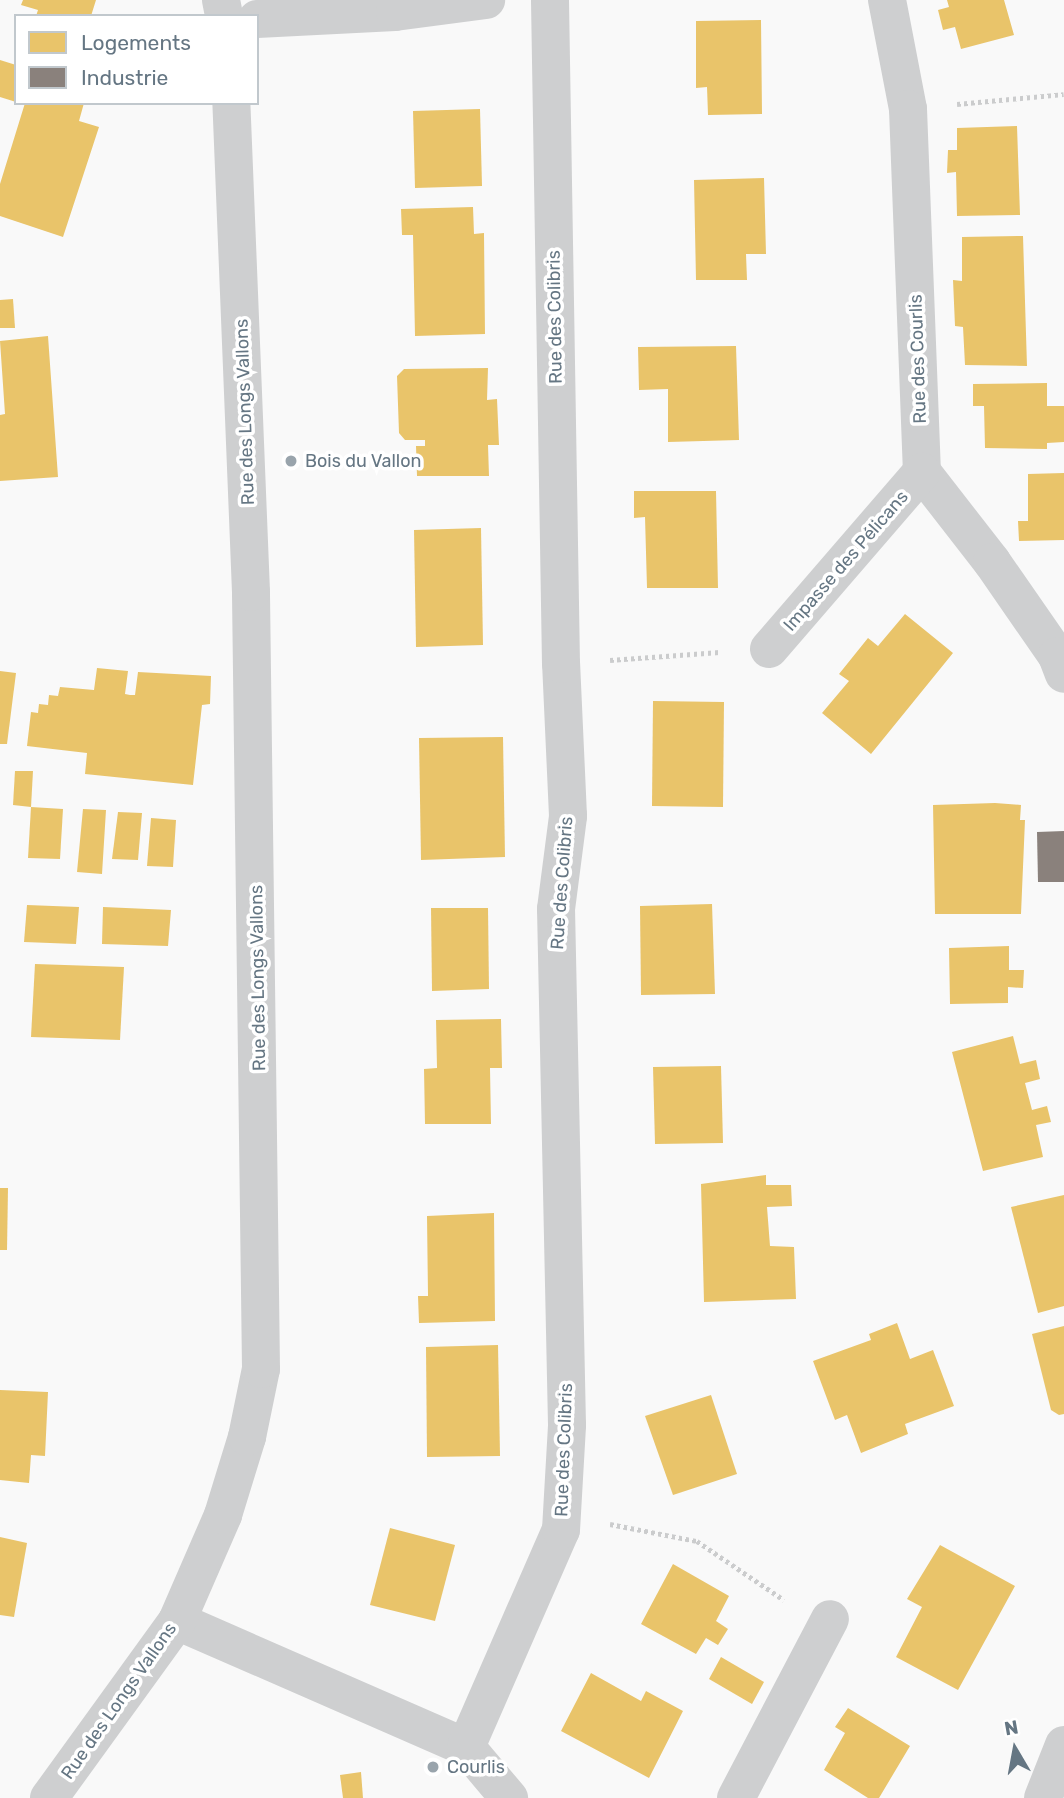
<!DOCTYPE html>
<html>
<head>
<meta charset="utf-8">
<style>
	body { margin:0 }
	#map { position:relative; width:1064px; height:1798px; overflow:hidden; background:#f9f9f9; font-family:Rubik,sans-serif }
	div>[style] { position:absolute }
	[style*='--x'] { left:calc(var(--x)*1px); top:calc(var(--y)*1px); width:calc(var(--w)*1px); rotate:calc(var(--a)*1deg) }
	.homes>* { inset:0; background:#e9c46a }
	.industry>* { inset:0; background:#8a817c }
	.path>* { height:4.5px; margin-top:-2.25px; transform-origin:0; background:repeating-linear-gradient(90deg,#cbcccd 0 3.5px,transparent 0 7px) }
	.minor>* { height:38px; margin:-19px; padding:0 19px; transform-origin:19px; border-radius:19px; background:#cecfd0 }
	.dots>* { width:19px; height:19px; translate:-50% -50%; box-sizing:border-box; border:4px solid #fff; border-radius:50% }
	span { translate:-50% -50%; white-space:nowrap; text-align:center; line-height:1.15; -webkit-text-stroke:7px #fff; paint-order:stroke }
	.street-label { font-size:18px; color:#657683 }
	.poi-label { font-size:18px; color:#657683 }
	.left { translate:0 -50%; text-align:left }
	.legend { position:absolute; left:14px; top:14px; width:245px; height:91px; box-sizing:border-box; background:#fff; border:2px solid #c1c8cd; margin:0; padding:9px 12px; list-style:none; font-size:21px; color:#657683 }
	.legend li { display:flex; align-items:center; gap:14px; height:35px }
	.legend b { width:35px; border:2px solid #c1c8cd }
	.north { position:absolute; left:980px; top:1714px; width:70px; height:70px; -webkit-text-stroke:5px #fff; paint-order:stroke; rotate:350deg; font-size:19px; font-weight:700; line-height:28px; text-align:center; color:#657683 }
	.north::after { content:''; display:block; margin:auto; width:24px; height:32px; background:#657683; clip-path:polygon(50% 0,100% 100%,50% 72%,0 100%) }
</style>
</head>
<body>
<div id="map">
	<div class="homes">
		<i style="clip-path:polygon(23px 0,96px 0,91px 16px,36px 16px,38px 10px,21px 5px)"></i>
		<i style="clip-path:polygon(947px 0,1004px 0,1014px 35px,961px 49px,955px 27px,943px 30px,938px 10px,949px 7px)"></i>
		<i style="clip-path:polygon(761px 20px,762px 114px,708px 115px,707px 87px,696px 88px,696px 21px)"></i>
		<i style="clip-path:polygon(0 60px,16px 65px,16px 102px,0 97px)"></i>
		<i style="clip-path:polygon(25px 103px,84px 103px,79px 121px,99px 127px,63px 237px,0 216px,0 184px)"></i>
		<i style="clip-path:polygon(480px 109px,482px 186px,415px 188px,413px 111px)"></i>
		<i style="clip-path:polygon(1017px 126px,1020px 215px,957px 216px,956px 172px,947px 173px,948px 150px,957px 150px,957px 128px)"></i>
		<i style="clip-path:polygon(764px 178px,766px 254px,746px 254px,747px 280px,696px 280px,694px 180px)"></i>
		<i style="clip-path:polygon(473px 207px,474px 234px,484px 233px,485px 334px,415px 336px,413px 235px,402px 235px,401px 209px)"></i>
		<i style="clip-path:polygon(1023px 236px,1027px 366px,965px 365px,963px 327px,955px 326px,953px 280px,962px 281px,962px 237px)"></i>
		<i style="clip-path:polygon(13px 299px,15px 328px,0 328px,0 300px)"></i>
		<i style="clip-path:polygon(48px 336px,58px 477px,0 481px,0 415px,5px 414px,0 341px)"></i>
		<i style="clip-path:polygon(736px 346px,739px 440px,668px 442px,668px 389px,639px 390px,638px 347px)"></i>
		<i style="clip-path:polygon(488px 368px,487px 400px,497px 399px,499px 445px,488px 445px,489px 476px,417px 476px,416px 446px,425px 446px,425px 440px,405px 440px,399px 433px,397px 376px,404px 369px)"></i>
		<i style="clip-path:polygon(1047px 383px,1047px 406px,1064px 406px,1064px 442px,1047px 443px,1047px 449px,985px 448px,984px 406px,973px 406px,973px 384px)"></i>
		<i style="clip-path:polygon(1064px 473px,1064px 540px,1019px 541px,1018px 521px,1028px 521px,1028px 474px)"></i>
		<i style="clip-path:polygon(634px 491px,716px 491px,718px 588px,647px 588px,645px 517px,634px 518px)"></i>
		<i style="clip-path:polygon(481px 528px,483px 645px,416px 647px,414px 530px)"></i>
		<i style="clip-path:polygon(905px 614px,953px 653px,871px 754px,822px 713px,849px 681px,839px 674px,868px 638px,878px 646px)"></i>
		<i style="clip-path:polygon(97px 668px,128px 671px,125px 694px,130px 695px,135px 695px,138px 672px,211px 676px,210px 704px,202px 705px,193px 785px,85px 774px,87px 753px,27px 746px,31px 712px,38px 713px,39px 704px,48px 705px,49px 695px,58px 696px,60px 687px,94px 690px)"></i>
		<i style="clip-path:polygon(0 671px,16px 673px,7px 744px,0 744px)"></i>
		<i style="clip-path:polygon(653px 701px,724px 702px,723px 807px,652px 806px)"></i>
		<i style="clip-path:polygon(503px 737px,505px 857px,421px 860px,419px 738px)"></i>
		<i style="clip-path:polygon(15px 771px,33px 771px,31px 807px,13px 805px)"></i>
		<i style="clip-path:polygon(995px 803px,1021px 805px,1020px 820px,1025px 820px,1021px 914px,935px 914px,933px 805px)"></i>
		<i style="clip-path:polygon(31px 807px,63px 809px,60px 859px,28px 858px)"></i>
		<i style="clip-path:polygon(83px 809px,106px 810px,102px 874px,77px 872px)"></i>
		<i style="clip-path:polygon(118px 812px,142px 813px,138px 860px,112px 859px)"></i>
		<i style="clip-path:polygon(151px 818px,176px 820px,173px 867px,147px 866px)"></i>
		<i style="clip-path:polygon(712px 904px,715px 994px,641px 995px,640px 906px)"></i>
		<i style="clip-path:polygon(27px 905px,79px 907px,76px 944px,24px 942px)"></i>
		<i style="clip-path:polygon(103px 907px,171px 910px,168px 946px,102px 944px)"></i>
		<i style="clip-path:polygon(431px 908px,488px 908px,489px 989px,432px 991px)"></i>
		<i style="clip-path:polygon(1009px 946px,1009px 970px,1024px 970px,1023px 988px,1008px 987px,1008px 1003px,950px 1004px,949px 948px)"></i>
		<i style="clip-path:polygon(35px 964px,124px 967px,120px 1040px,31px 1037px)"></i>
		<i style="clip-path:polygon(501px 1019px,502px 1068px,490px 1068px,491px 1124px,425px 1124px,424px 1069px,437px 1068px,436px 1020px)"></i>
		<i style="clip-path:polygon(1013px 1036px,1020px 1064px,1036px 1060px,1040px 1079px,1025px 1083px,1032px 1110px,1047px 1106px,1051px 1122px,1036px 1125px,1043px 1157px,983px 1171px,952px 1052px)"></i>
		<i style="clip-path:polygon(721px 1066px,723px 1143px,655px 1144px,653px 1067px)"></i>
		<i style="clip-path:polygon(766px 1175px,766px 1185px,791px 1185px,792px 1206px,767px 1207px,770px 1246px,794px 1247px,796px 1299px,704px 1302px,701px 1184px)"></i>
		<i style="clip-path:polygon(0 1188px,8px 1188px,7px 1250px,0 1250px)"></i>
		<i style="clip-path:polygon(1064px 1195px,1064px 1306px,1038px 1313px,1011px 1207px)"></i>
		<i style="clip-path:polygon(494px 1213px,495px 1321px,419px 1323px,418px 1296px,428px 1296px,427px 1216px)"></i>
		<i style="clip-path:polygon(897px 1323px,910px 1359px,933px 1350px,954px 1406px,905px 1424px,908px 1434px,861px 1453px,847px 1415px,835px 1420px,813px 1361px,871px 1340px,869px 1334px)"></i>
		<i style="clip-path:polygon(1064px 1326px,1064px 1414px,1059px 1415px,1051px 1410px,1032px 1334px)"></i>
		<i style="clip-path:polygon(498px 1345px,500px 1456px,427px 1457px,426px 1347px)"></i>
		<i style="clip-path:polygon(0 1390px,48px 1392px,45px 1456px,31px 1455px,29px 1483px,0 1480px)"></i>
		<i style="clip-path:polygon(711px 1395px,737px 1474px,673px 1495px,645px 1416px)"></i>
		<i style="clip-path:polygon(390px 1528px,455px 1545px,435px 1621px,370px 1605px)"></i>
		<i style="clip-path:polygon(0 1537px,27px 1543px,14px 1617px,0 1615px)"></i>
		<i style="clip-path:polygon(940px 1545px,1015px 1586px,958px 1690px,896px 1657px,922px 1607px,907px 1599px)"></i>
		<i style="clip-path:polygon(673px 1564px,729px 1596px,716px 1621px,728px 1629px,718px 1645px,706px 1638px,696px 1654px,641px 1624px)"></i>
		<i style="clip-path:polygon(721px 1657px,764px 1682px,752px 1704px,709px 1679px)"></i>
		<i style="clip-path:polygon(591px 1673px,641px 1701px,646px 1691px,683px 1711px,649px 1778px,561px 1731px)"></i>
		<i style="clip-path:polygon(848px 1708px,910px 1746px,879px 1798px,868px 1798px,824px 1770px,845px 1733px,835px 1727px)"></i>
		<i style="clip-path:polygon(361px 1772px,363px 1798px,343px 1798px,340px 1775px)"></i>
	</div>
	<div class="industry">
		<i style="clip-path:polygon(1064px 831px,1064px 882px,1038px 882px,1037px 832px)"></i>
	</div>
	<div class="path">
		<i style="--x:957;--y:104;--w:107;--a:-5.3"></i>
		<i style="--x:610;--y:660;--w:110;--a:-4.2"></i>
		<i style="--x:610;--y:1524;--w:89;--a:11.1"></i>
		<i style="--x:697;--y:1541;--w:105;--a:34.1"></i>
	</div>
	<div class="minor">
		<i style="--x:221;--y:0;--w:16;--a:79"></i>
		<i style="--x:887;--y:0;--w:111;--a:79.1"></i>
		<i style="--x:908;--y:109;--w:363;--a:87.8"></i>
		<i style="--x:922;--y:472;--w:114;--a:52.1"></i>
		<i style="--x:992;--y:562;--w:114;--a:55.3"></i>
		<i style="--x:1057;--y:656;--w:19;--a:69"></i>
		<i style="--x:257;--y:19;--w:138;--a:-2.9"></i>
		<i style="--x:395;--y:12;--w:92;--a:-7.5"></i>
		<i style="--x:769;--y:649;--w:234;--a:-49.2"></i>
		<i style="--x:177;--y:1621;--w:315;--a:23.6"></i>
		<i style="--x:466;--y:1747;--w:67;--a:49.9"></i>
		<i style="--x:466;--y:1747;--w:237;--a:-66.4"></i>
		<i style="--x:561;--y:1530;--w:105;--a:-86.7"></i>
		<i style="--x:567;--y:1425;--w:516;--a:-91.22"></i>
		<i style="--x:556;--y:909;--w:94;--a:-82.6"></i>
		<i style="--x:568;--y:816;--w:152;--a:-92.6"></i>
		<i style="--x:561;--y:664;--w:664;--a:-90.95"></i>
		<i style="--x:49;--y:1798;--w:218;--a:-54.1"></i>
		<i style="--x:177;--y:1621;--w:116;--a:-66.5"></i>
		<i style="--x:223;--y:1515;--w:82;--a:-72.9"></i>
		<i style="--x:247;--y:1437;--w:69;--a:-78.4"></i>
		<i style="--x:261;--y:1369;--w:777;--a:-90.74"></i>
		<i style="--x:251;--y:592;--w:489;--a:-92.3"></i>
		<i style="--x:736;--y:1798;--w:202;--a:-62.3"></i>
		<i style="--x:1043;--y:1798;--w:57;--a:-68.4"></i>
	</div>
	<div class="dots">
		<i style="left:291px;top:461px;background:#99a4ac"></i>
		<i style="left:433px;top:1767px;background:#99a4ac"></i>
	</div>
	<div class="street-label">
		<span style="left:555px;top:317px;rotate:-91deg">Rue des Colibris</span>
		<span style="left:918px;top:359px;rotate:-92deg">Rue des Courlis</span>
		<span style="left:245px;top:412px;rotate:-92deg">Rue des Longs Vallons</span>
		<span style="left:846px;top:561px;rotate:-49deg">Impasse des Pélicans</span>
		<span style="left:562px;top:883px;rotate:-86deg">Rue des Colibris</span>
		<span style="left:258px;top:978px;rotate:-91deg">Rue des Longs Vallons</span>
		<span style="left:564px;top:1450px;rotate:-88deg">Rue des Colibris</span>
		<span style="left:119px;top:1701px;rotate:-55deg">Rue des Longs Vallons</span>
	</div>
	<div class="poi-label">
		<span class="left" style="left:305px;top:461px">Bois du Vallon</span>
		<span class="left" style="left:447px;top:1767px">Courlis</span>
	</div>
	<ul class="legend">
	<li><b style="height:19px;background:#e9c46a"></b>Logements</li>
	<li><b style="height:19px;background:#8a817c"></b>Industrie</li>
	</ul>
	<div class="north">N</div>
</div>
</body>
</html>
